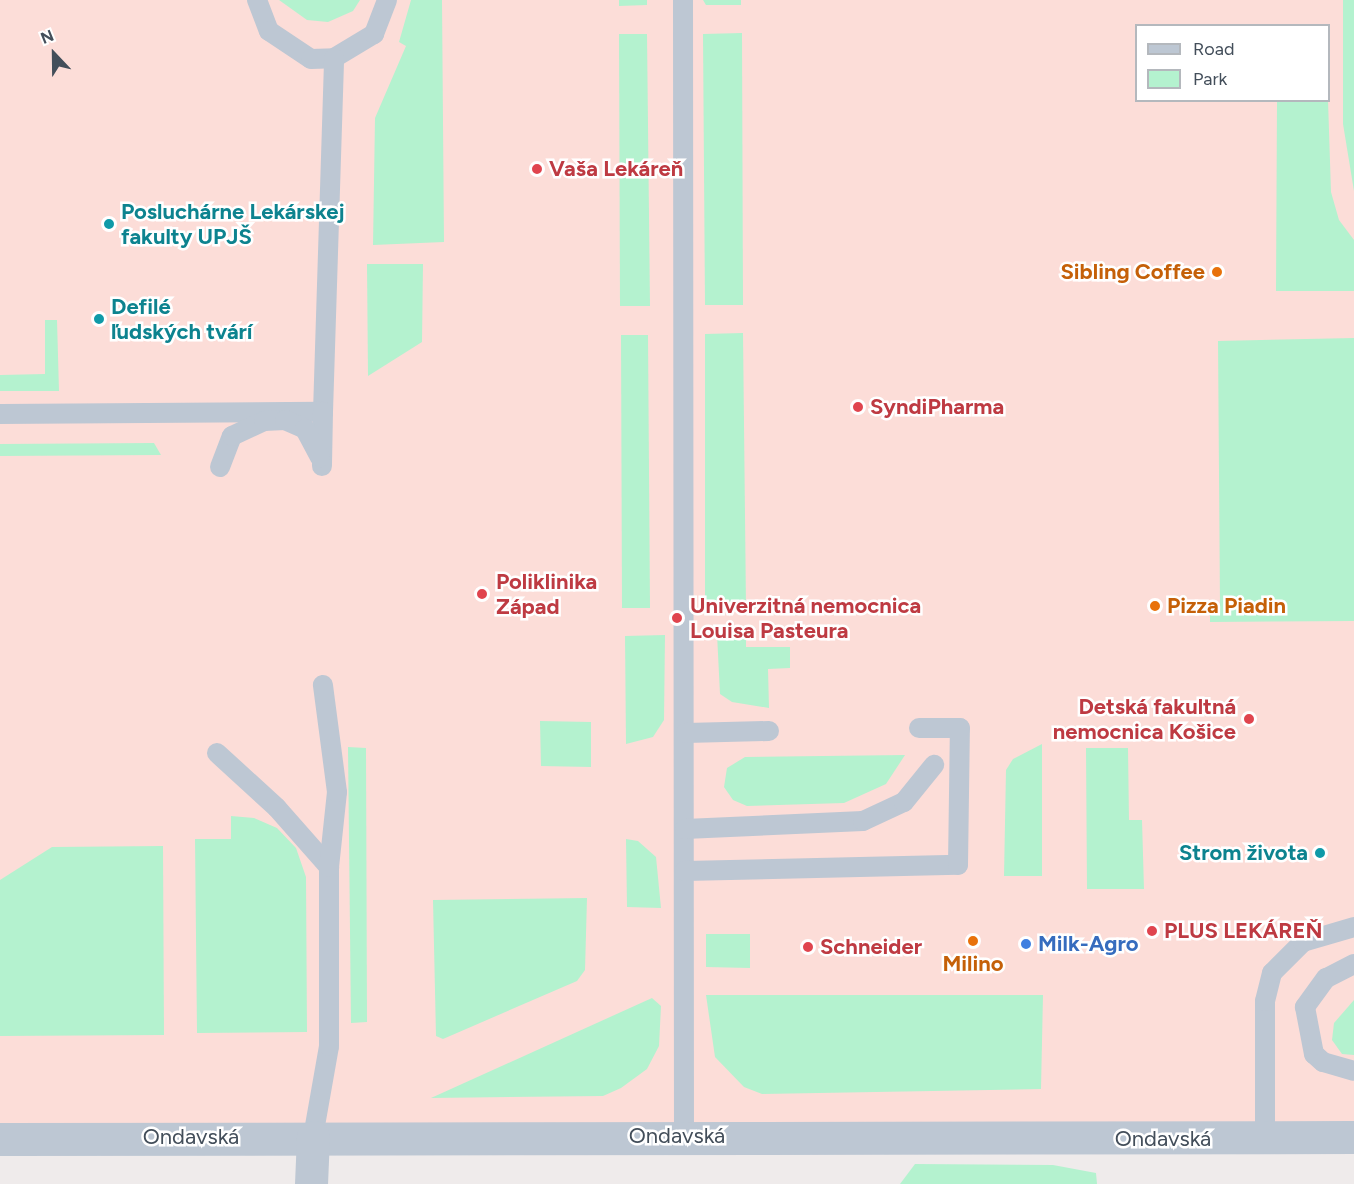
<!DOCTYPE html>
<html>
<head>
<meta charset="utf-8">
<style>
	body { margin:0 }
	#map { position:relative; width:1354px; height:1184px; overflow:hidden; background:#efebeb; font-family:Figtree,sans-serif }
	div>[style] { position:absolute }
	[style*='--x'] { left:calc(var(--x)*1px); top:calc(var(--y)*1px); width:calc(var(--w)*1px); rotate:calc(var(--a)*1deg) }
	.medical>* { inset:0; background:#fcddd8 }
	.green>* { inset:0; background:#b4f2cf }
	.service>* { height:20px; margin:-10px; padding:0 10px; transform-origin:10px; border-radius:10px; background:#bdc7d3 }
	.minor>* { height:33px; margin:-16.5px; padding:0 16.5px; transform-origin:16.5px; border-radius:16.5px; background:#bdc7d3 }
	.dots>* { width:16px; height:16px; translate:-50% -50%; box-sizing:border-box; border:3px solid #fff; border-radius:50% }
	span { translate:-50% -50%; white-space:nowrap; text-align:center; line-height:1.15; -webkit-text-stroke:5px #fff; paint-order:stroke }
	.health-label { font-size:22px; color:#be3a42; font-weight:700 }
	.left { translate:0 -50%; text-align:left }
	.right { translate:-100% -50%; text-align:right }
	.culture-label { font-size:22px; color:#0d838f; font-weight:700 }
	.food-label { font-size:22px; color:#c56008; font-weight:700 }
	.shop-label { font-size:22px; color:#366cbe; font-weight:700 }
	.street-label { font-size:22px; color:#434e5a }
	.legend { position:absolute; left:1135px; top:24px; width:195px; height:78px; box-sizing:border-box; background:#fff; border:2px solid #b4b8bd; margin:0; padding:8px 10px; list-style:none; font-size:18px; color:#434e5a }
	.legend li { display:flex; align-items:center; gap:12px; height:30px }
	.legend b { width:30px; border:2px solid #b4b8bd }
	.north { position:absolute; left:24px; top:24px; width:60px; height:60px; -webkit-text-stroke:4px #fff; paint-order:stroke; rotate:338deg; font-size:16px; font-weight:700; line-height:24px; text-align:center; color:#434e5a }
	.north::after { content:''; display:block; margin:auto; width:21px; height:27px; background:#434e5a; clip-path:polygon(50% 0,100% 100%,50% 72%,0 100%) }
</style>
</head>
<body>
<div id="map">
	<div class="medical">
		<i style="clip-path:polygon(evenodd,0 0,1354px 0,1354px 1137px,0 1139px,0 0,1136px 26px,1328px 26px,1328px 100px,1136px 100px,1136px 26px)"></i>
	</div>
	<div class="green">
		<i style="clip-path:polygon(279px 0,360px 0,353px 11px,328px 22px,307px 20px)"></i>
		<i style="clip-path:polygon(411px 0,442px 0,444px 242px,373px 245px,375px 118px,406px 46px,399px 42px)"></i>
		<i style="clip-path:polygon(619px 0,647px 0,647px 5px,619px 6px)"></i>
		<i style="clip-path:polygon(703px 0,741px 0,741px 5px,706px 5px)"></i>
		<i style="clip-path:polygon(1343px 0,1354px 0,1354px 191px,1343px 124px)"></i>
		<i style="clip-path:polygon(742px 33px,743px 305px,705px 305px,703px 34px)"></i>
		<i style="clip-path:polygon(619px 34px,647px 34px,650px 306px,620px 306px)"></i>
		<i style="clip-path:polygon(1328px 100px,1331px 192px,1339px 220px,1354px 240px,1354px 291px,1276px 291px,1277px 101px)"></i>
		<i style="clip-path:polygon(367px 264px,423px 264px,422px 342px,368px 376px)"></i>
		<i style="clip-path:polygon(45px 320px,57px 320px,59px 391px,0 391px,0 375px,45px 374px)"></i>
		<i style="clip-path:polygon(743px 333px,746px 607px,705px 607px,705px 334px)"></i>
		<i style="clip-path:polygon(621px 335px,648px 335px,650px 608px,622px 608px)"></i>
		<i style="clip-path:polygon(1354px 338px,1354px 621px,1210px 622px,1210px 607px,1220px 606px,1218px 341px)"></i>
		<i style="clip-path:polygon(154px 443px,161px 455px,0 456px,0 444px)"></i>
		<i style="clip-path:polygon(717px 634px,746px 634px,746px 647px,790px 647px,790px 668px,768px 669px,769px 708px,732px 702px,720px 694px)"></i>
		<i style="clip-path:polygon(665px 635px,664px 720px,653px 737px,626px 744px,625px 636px)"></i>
		<i style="clip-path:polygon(540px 721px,591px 722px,591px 767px,541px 766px)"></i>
		<i style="clip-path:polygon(1042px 744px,1042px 876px,1004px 876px,1006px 770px,1013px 759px)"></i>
		<i style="clip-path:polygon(348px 747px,366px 748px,367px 1022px,351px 1023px)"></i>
		<i style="clip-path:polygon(1086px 748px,1128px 748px,1129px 820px,1142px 820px,1144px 889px,1087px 889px)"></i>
		<i style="clip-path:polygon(905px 755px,886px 784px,844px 803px,747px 806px,733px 800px,724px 787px,727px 768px,745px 757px)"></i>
		<i style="clip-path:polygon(231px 816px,254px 818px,277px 828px,296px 848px,306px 877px,307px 1032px,197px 1033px,195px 839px,231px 839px)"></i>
		<i style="clip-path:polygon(626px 839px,638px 841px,656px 857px,661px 908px,627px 907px)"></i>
		<i style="clip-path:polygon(163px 846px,164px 1035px,0 1036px,0 880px,52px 847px)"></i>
		<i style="clip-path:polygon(587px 898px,585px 970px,577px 981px,443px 1039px,436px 1036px,433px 900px)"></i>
		<i style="clip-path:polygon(706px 934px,750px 934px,750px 968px,706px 967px)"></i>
		<i style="clip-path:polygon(706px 995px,1043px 995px,1041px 1089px,762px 1094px,744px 1087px,715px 1057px)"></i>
		<i style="clip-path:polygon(652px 998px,661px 1006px,659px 1046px,647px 1069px,621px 1088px,603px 1096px,431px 1098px)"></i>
		<i style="clip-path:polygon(1354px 1000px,1354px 1055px,1342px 1054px,1332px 1040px,1334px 1023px)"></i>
		<i style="clip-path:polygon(915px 1164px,1053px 1165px,1096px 1173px,1097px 1184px,900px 1184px)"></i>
	</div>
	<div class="service">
		<i style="--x:257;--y:0;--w:33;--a:69"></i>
		<i style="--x:269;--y:31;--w:50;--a:33.7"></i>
		<i style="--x:311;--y:59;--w:23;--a:-2"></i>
		<i style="--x:334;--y:58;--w:47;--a:-31"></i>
		<i style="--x:374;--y:34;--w:36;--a:-69"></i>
		<i style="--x:683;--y:0;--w:1135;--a:89.95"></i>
		<i style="--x:323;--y:412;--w:354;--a:-88.2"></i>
		<i style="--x:0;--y:414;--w:323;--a:-0.4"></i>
		<i style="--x:323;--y:412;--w:54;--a:91.1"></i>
		<i style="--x:220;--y:467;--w:33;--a:-69"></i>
		<i style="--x:232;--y:436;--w:35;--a:-25"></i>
		<i style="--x:264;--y:421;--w:21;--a:-3"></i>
		<i style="--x:285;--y:420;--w:22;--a:24"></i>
		<i style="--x:305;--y:429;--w:32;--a:62"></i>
		<i style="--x:686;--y:733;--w:83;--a:-1.4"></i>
		<i style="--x:217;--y:753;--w:81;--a:42.5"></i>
		<i style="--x:277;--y:808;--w:79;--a:48.6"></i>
		<i style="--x:685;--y:829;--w:178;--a:-2.6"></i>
		<i style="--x:863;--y:821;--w:45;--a:-24.9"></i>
		<i style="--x:904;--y:802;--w:48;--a:-51"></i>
		<i style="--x:685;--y:871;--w:273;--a:-1.3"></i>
		<i style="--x:958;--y:865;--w:137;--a:-89.2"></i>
		<i style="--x:960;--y:728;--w:41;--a:180"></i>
		<i style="--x:1354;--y:964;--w:31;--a:153"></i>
		<i style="--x:1326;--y:978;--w:36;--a:126"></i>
		<i style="--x:1305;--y:1007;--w:48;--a:79.2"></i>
		<i style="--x:1314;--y:1054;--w:12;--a:42"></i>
		<i style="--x:1323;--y:1062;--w:32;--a:16"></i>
		<i style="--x:313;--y:1137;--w:92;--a:-80"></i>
		<i style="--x:329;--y:1046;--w:179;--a:-90"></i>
		<i style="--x:329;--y:867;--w:75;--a:-83.9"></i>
		<i style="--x:337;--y:792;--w:108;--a:-97.5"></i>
		<i style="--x:1265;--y:1138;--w:137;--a:-90"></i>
		<i style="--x:1265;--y:1001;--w:29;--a:-76"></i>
		<i style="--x:1272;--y:973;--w:44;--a:-45"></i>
		<i style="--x:1303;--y:942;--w:53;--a:-16.4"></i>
	</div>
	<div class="minor">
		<i style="--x:0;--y:1139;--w:1354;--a:-0.08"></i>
		<i style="--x:311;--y:1184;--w:47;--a:-87.6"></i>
	</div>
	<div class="dots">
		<i style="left:537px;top:169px;background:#e0444e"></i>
		<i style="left:109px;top:224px;background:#0f9aa8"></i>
		<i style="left:1217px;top:272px;background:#e8710a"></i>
		<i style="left:99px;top:319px;background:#0f9aa8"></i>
		<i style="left:858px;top:407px;background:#e0444e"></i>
		<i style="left:482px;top:594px;background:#e0444e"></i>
		<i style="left:1155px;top:606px;background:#e8710a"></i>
		<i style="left:677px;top:618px;background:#e0444e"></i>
		<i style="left:1249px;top:719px;background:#e0444e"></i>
		<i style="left:1320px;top:853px;background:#0f9aa8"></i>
		<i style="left:1152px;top:931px;background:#e0444e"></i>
		<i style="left:973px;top:941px;background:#e8710a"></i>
		<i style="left:1026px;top:944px;background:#3f7fe0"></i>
		<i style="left:808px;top:947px;background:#e0444e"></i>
	</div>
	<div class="health-label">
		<span class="left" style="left:549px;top:169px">Vaša Lekáreň</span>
		<span class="left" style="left:870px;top:407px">SyndiPharma</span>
		<span class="left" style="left:496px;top:594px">Poliklinika<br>Západ</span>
		<span class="left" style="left:690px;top:618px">Univerzitná nemocnica<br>Louisa Pasteura</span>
		<span class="right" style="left:1236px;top:719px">Detská fakultná<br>nemocnica Košice</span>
		<span class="left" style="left:1164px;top:931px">PLUS LEKÁREŇ</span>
		<span class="left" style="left:820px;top:947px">Schneider</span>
	</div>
	<div class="culture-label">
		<span class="left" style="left:121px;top:224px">Posluchárne Lekárskej<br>fakulty UPJŠ</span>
		<span class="left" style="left:111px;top:319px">Defilé<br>ľudských tvárí</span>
		<span class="right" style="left:1308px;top:853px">Strom života</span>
	</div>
	<div class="food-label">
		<span class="right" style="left:1205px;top:272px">Sibling Coffee</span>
		<span class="left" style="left:1167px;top:606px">Pizza Piadin</span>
		<span style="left:973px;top:964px">Milino</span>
	</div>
	<div class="shop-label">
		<span class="left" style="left:1038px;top:944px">Milk-Agro</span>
	</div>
	<div class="street-label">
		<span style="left:677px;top:1136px">Ondavská</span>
		<span style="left:191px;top:1137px">Ondavská</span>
		<span style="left:1163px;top:1139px">Ondavská</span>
	</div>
	<ul class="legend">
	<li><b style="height:8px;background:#bdc7d3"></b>Road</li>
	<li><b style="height:16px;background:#b4f2cf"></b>Park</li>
	</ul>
	<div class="north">N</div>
</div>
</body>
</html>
